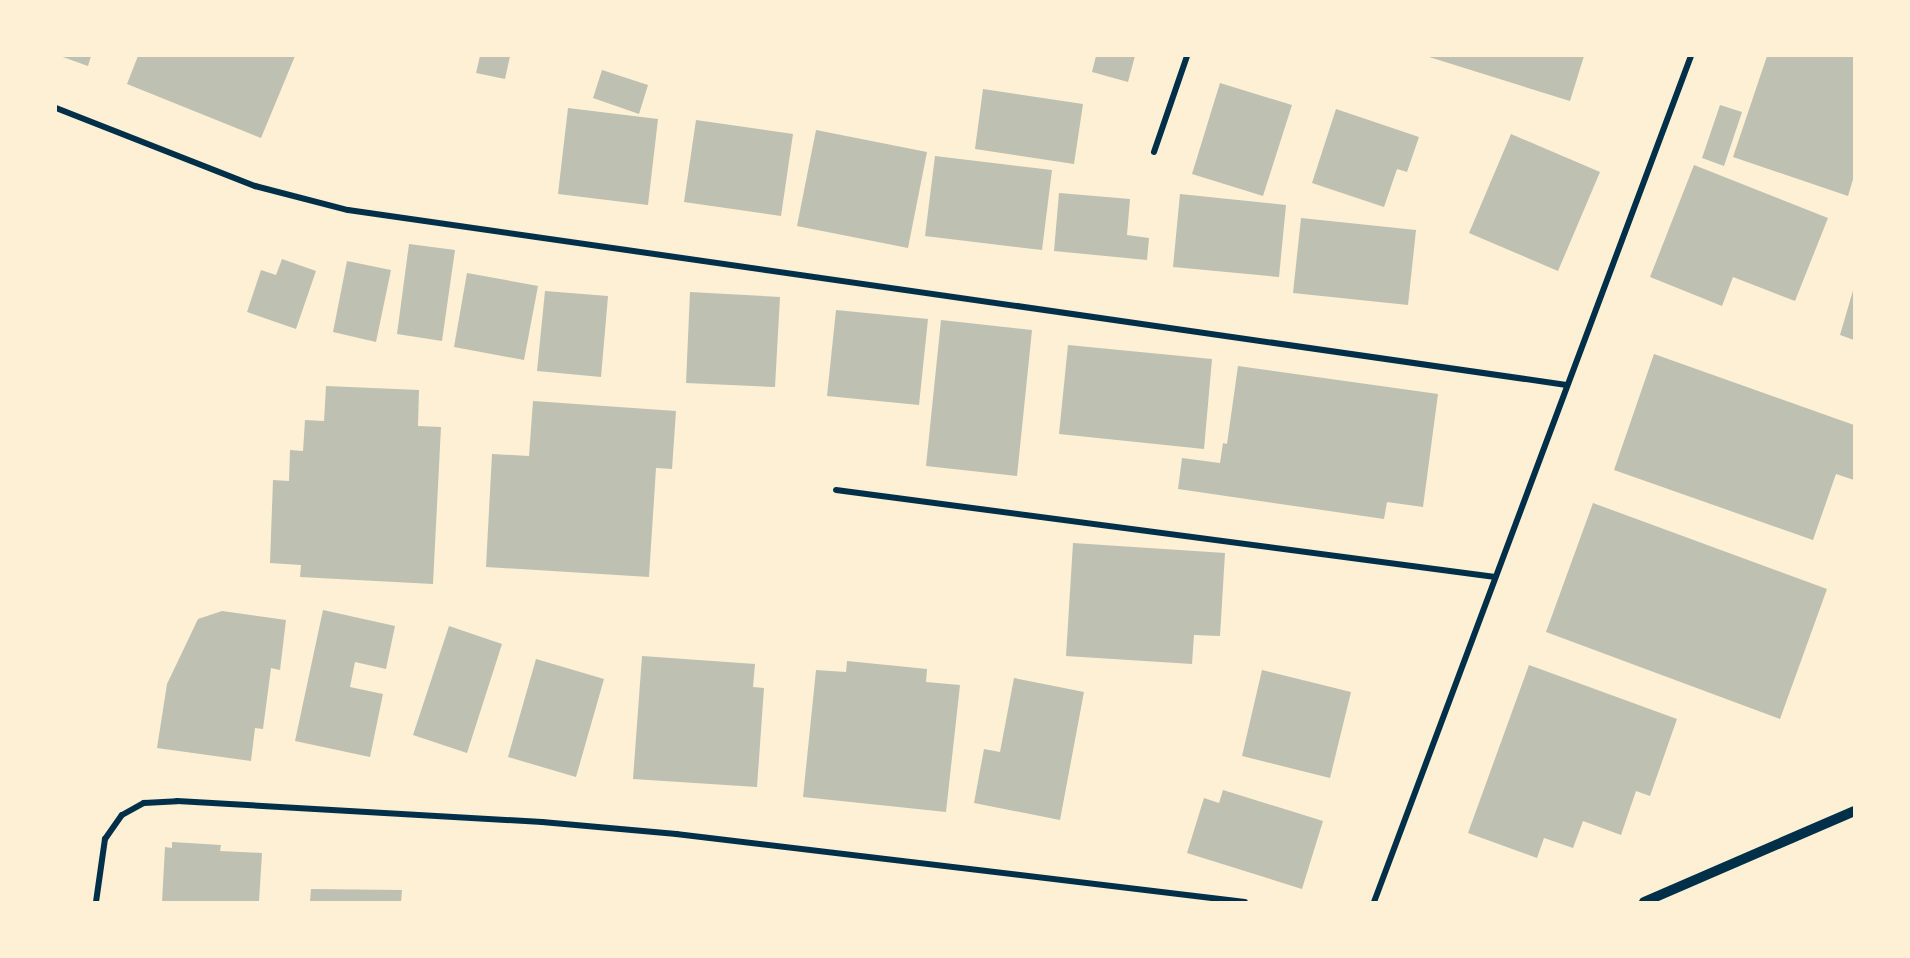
<!DOCTYPE html>
<html>
<head>
<meta charset="utf-8">
<style>
	body { margin:0 }
	#map { position:relative; width:1910px; height:958px; overflow:hidden; background:#fdf0d5; font-family:Montserrat,sans-serif }
	div>[style] { position:absolute }
	[style*='--x'] { left:calc(var(--x)*1px); top:calc(var(--y)*1px); width:calc(var(--w)*1px); rotate:calc(var(--a)*1deg) }
	.building>* { inset:0; background:#bec0b2 }
	.minor>* { height:6px; margin:-3px; padding:0 3px; transform-origin:3px; border-radius:3px; background:#003049 }
	.tertiary>* { height:10px; margin:-5px; padding:0 5px; transform-origin:5px; border-radius:5px; background:#003049 }
	span { translate:-50% -50%; white-space:nowrap; text-align:center; line-height:1.15; -webkit-text-stroke:6px #fdf0d5; paint-order:stroke }
	.frame { position:absolute; inset:0; border:57px solid #fdf0d5; pointer-events:none }
</style>
</head>
<body>
<div id="map">
	<div class="building">
		<i style="clip-path:polygon(60px 56px,91px 56px,88px 66px)"></i>
		<i style="clip-path:polygon(138px 56px,295px 56px,261px 138px,127px 84px)"></i>
		<i style="clip-path:polygon(480px 56px,510px 56px,505px 79px,476px 73px)"></i>
		<i style="clip-path:polygon(1096px 56px,1135px 56px,1128px 82px,1092px 72px)"></i>
		<i style="clip-path:polygon(1426px 56px,1584px 56px,1570px 101px)"></i>
		<i style="clip-path:polygon(1767px 56px,1854px 56px,1854px 176px,1848px 196px,1733px 157px)"></i>
		<i style="clip-path:polygon(602px 70px,648px 85px,639px 114px,593px 98px)"></i>
		<i style="clip-path:polygon(1220px 83px,1292px 105px,1263px 196px,1192px 174px)"></i>
		<i style="clip-path:polygon(983px 89px,1083px 104px,1074px 164px,975px 149px)"></i>
		<i style="clip-path:polygon(1720px 105px,1742px 112px,1724px 166px,1702px 158px)"></i>
		<i style="clip-path:polygon(568px 108px,658px 119px,648px 205px,558px 194px)"></i>
		<i style="clip-path:polygon(1336px 109px,1419px 137px,1407px 172px,1397px 169px,1384px 207px,1312px 183px)"></i>
		<i style="clip-path:polygon(696px 120px,793px 134px,781px 216px,684px 202px)"></i>
		<i style="clip-path:polygon(816px 130px,927px 152px,908px 248px,797px 226px)"></i>
		<i style="clip-path:polygon(1511px 134px,1600px 172px,1558px 271px,1469px 233px)"></i>
		<i style="clip-path:polygon(935px 156px,1052px 170px,1042px 250px,925px 236px)"></i>
		<i style="clip-path:polygon(1694px 165px,1828px 218px,1795px 301px,1733px 277px,1722px 306px,1650px 277px)"></i>
		<i style="clip-path:polygon(1059px 193px,1130px 199px,1127px 235px,1149px 238px,1147px 260px,1054px 251px)"></i>
		<i style="clip-path:polygon(1180px 194px,1286px 205px,1279px 277px,1173px 267px)"></i>
		<i style="clip-path:polygon(1301px 218px,1416px 230px,1408px 305px,1293px 293px)"></i>
		<i style="clip-path:polygon(409px 244px,455px 250px,442px 341px,397px 334px)"></i>
		<i style="clip-path:polygon(282px 259px,316px 271px,296px 329px,247px 312px,261px 270px,276px 275px)"></i>
		<i style="clip-path:polygon(347px 261px,391px 270px,376px 342px,333px 332px)"></i>
		<i style="clip-path:polygon(467px 273px,538px 286px,524px 360px,454px 347px)"></i>
		<i style="clip-path:polygon(1854px 287px,1854px 340px,1840px 335px)"></i>
		<i style="clip-path:polygon(545px 291px,608px 296px,601px 377px,537px 371px)"></i>
		<i style="clip-path:polygon(690px 292px,780px 297px,775px 387px,686px 383px)"></i>
		<i style="clip-path:polygon(836px 310px,928px 319px,919px 405px,827px 396px)"></i>
		<i style="clip-path:polygon(941px 320px,1032px 330px,1017px 476px,926px 466px)"></i>
		<i style="clip-path:polygon(1068px 345px,1212px 359px,1204px 449px,1059px 434px)"></i>
		<i style="clip-path:polygon(1654px 354px,1854px 425px,1854px 480px,1836px 474px,1813px 540px,1614px 470px)"></i>
		<i style="clip-path:polygon(1238px 366px,1438px 394px,1423px 507px,1387px 502px,1384px 519px,1178px 489px,1182px 458px,1220px 463px,1223px 443px,1227px 444px)"></i>
		<i style="clip-path:polygon(326px 386px,419px 390px,418px 426px,441px 427px,433px 584px,300px 577px,301px 565px,270px 563px,273px 480px,289px 481px,290px 450px,303px 451px,305px 420px,324px 421px)"></i>
		<i style="clip-path:polygon(533px 401px,676px 411px,672px 469px,656px 468px,649px 577px,486px 567px,492px 454px,529px 456px)"></i>
		<i style="clip-path:polygon(1593px 503px,1827px 589px,1780px 719px,1546px 632px)"></i>
		<i style="clip-path:polygon(1073px 543px,1225px 553px,1220px 636px,1194px 635px,1192px 664px,1066px 656px)"></i>
		<i style="clip-path:polygon(323px 610px,395px 626px,386px 669px,355px 662px,350px 687px,383px 694px,370px 757px,295px 741px)"></i>
		<i style="clip-path:polygon(222px 611px,286px 620px,280px 670px,271px 668px,263px 729px,255px 728px,251px 761px,157px 748px,167px 684px,198px 619px)"></i>
		<i style="clip-path:polygon(449px 626px,502px 644px,467px 753px,413px 735px)"></i>
		<i style="clip-path:polygon(642px 656px,755px 664px,753px 687px,764px 688px,757px 787px,633px 779px)"></i>
		<i style="clip-path:polygon(536px 659px,604px 679px,576px 777px,508px 757px)"></i>
		<i style="clip-path:polygon(847px 661px,927px 669px,926px 682px,960px 685px,946px 812px,803px 797px,816px 670px,846px 672px)"></i>
		<i style="clip-path:polygon(1529px 665px,1677px 719px,1650px 796px,1636px 791px,1621px 835px,1583px 821px,1573px 848px,1544px 838px,1537px 858px,1468px 833px)"></i>
		<i style="clip-path:polygon(1262px 670px,1351px 692px,1330px 778px,1242px 756px)"></i>
		<i style="clip-path:polygon(1014px 678px,1084px 692px,1060px 820px,974px 803px,984px 749px,1000px 752px)"></i>
		<i style="clip-path:polygon(1223px 790px,1323px 821px,1302px 889px,1187px 853px,1204px 798px,1219px 803px)"></i>
		<i style="clip-path:polygon(172px 842px,221px 845px,220px 851px,262px 853px,259px 902px,162px 902px,165px 847px,172px 848px)"></i>
		<i style="clip-path:polygon(311px 889px,402px 890px,401px 902px,310px 902px)"></i>
	</div>
	<div class="minor">
		<i style="--x:56;--y:108;--w:214;--a:21.4"></i>
		<i style="--x:255;--y:186;--w:96;--a:14.5"></i>
		<i style="--x:348;--y:210;--w:1231;--a:8.17"></i>
		<i style="--x:1154;--y:152;--w:102;--a:-71"></i>
		<i style="--x:836;--y:490;--w:665;--a:7.52"></i>
		<i style="--x:96;--y:902;--w:64;--a:-81.9"></i>
		<i style="--x:105;--y:839;--w:29;--a:-55"></i>
		<i style="--x:122;--y:815;--w:25;--a:-29"></i>
		<i style="--x:144;--y:803;--w:33;--a:-3"></i>
		<i style="--x:177;--y:801;--w:366;--a:3.3"></i>
		<i style="--x:542;--y:822;--w:135;--a:5.1"></i>
		<i style="--x:676;--y:834;--w:573;--a:6.81"></i>
		<i style="--x:1374;--y:902;--w:903;--a:-69.46"></i>
	</div>
	<div class="tertiary">
		<i style="--x:1644;--y:902;--w:229;--a:-23.4"></i>
	</div>
	<div class="frame"></div>
</div>
</body>
</html>
